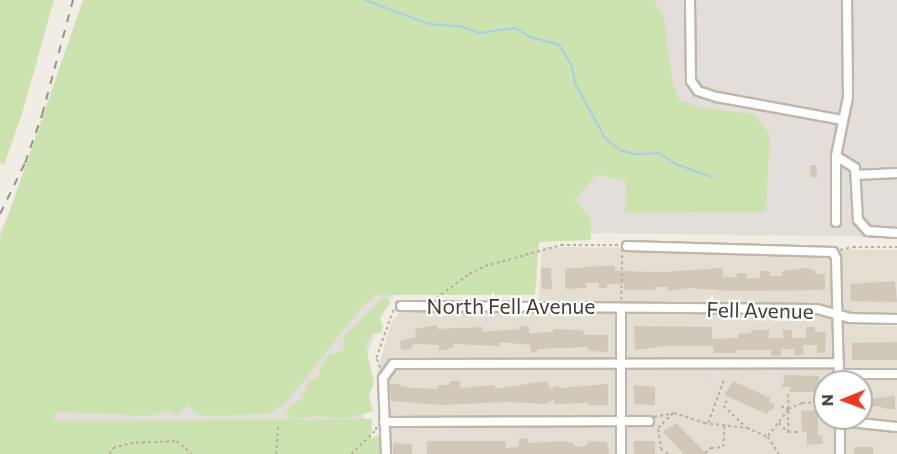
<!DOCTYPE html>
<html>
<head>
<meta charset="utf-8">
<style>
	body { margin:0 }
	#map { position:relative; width:897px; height:454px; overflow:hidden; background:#f1ede4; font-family:Commissioner,sans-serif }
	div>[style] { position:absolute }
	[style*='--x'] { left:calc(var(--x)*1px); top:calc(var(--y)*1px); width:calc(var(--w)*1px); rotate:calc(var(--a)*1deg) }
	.residential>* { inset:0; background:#e4ded2 }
	.industrial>* { inset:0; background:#e3ded9 }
	.green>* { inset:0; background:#cde3af }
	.parking>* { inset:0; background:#e2dfdc }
	.stream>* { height:2px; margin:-1px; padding:0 1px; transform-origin:1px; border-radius:1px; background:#a3cfea }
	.building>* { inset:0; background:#d1c8ba }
	.path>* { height:1.5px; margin-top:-0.75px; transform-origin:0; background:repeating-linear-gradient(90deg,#bcaf9a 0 3px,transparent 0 6px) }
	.roads { filter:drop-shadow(2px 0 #beb7aa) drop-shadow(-2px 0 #beb7aa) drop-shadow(0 2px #beb7aa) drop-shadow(0 -2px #beb7aa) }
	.minor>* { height:8px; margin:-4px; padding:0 4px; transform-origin:4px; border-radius:4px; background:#fff }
	.rail>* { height:2px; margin-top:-1px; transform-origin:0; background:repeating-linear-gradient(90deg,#939393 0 8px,transparent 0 16px) }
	span { translate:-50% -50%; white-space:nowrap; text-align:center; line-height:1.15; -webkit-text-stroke:4.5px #fff; paint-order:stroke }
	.street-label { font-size:21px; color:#423c34 }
	.north { position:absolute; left:813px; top:370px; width:60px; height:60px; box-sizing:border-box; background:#fff; border:2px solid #b3b1ae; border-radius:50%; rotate:269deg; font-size:16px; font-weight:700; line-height:24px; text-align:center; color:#423c34 }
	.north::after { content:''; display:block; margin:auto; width:21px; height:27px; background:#eb3a20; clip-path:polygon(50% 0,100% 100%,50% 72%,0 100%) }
</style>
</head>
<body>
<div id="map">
	<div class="residential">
		<i style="clip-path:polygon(evenodd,542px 247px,897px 250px,897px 313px,863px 314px,854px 326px,897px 326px,897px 454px,386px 454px,378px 368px,392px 321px,407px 305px,538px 307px,542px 247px,825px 382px,861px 382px,861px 418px,825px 418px,825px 382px)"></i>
	</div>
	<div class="industrial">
		<i style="clip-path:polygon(85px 0,897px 0,897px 237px,605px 233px,526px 237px,445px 265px,388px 300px,364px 361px,363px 421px,0 421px,0 232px,49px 129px)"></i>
	</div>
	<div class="green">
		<i style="clip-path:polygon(0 0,54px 0,22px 114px,4px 165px,0 162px)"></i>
		<i style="clip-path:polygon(83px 0,654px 0,664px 17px,673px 84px,679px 100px,697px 107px,754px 114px,770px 135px,766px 212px,625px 213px,626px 181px,597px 174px,575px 200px,591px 219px,591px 240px,539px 242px,535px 295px,376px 295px,361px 308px,285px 404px,268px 414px,203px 416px,193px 411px,189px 404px,177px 415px,166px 410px,152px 416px,57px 412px,54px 416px,55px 421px,372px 419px,371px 438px,379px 435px,384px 450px,381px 454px,0 454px,0 239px)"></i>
		<i style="clip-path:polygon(384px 297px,391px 302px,379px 319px,383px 324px,382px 332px,371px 335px,366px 347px,374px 383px,369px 397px,373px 411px,343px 419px,319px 416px,292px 419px,285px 412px,302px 398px,308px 382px,318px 377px,321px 365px,329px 355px,343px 350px,344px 336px)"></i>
	</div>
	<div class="parking">
		<i style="clip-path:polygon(767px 369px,781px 371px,776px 382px,771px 380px,769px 386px,762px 383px)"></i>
		<i style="clip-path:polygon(711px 370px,726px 373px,724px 379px,719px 377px,715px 386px,708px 383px)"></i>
	</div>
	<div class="stream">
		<i style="--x:365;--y:0;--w:68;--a:20.6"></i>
		<i style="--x:429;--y:24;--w:31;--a:4"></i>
		<i style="--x:460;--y:26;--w:20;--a:20"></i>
		<i style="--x:479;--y:33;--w:37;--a:-8"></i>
		<i style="--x:516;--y:28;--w:17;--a:33"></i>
		<i style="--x:530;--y:37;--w:30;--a:15"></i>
		<i style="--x:559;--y:45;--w:22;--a:58"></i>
		<i style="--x:571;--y:64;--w:22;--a:77"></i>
		<i style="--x:576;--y:85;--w:60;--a:61.3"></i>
		<i style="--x:605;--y:138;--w:19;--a:39"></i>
		<i style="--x:620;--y:150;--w:16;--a:15"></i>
		<i style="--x:635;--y:154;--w:23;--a:-2"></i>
		<i style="--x:658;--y:153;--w:23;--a:31"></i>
		<i style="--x:678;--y:165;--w:37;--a:20"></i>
	</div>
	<div class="building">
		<i style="clip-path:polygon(810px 165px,816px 165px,817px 177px,811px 177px)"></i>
		<i style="clip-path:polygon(599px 266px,615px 266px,615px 271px,666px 272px,720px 268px,723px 269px,723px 277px,737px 277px,737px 273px,747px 273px,747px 278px,760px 278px,760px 271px,770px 271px,770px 276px,782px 276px,782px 271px,805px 268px,815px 270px,815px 274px,825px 274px,825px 290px,732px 291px,689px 288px,668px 291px,668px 287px,655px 287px,655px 290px,624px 290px,624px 284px,607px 284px,607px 288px,599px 288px,599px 283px,586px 283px,586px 288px,565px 289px,565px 269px)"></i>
		<i style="clip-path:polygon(541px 268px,551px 268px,552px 288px,549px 289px,542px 289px)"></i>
		<i style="clip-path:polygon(895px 281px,897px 302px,851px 301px,850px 284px)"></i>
		<i style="clip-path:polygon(437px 325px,437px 329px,483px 327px,483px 332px,519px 329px,519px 326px,529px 326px,529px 333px,553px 332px,553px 329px,582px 330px,586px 335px,608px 335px,608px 352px,590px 351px,587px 347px,537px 349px,537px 352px,531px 353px,530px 345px,499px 342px,499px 346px,454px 344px,454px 347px,445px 350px,439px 350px,439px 345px,413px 344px,411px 349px,401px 350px,400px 341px,416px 337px,415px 329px)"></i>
		<i style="clip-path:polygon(634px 326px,712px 327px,712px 339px,738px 338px,738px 334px,750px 333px,753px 330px,769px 330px,769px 338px,783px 338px,783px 330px,792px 330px,792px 338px,806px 338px,806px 327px,815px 327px,815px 332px,826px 332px,825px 353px,817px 353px,817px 345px,803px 345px,804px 355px,794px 355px,794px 349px,781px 349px,781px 356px,771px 356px,771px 350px,736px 350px,736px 353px,714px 353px,713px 346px,666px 346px,635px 350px)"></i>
		<i style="clip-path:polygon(897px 342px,897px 360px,852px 360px,852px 343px)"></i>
		<i style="clip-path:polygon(785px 375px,819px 376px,820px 387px,817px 387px,817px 392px,790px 392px,790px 387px,782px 387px)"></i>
		<i style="clip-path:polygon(450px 381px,460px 381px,461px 388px,495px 385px,495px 389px,546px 381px,551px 389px,558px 385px,560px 388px,608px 384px,608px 405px,589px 405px,589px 403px,555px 404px,553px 400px,546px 404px,506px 402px,441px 405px,391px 401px,390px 384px,400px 384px,400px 386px,410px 388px,438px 389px,438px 385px,450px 385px)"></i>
		<i style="clip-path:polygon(733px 381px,770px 398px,769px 402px,775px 404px,773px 410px,770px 409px,767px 414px,724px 395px)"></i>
		<i style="clip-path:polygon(634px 385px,655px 387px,655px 405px,634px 404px)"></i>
		<i style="clip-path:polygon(871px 392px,871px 399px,895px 395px,895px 409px,886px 409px,879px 406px,861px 407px,861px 393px)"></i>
		<i style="clip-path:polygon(818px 410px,818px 435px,822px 435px,823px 444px,807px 445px,807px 432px,802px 432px,801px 411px)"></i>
		<i style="clip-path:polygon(676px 423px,707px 454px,684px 454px,663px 432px)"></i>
		<i style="clip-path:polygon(528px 438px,528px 443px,562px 441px,574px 443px,574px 446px,584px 447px,589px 441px,607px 442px,609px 454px,427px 454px,427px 441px,502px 441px,506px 442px,506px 448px,519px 447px,519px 439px)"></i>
		<i style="clip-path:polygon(634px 441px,655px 441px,655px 454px,634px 454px)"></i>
		<i style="clip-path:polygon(393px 443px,412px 444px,412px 454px,393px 454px)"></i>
		<i style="clip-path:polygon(854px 447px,873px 447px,873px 454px,854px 454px)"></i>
	</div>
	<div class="path">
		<i style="--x:840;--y:250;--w:13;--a:-13"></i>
		<i style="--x:853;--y:247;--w:44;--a:0"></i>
		<i style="--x:436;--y:298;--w:41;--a:-36"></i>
		<i style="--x:469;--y:274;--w:18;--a:-27"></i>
		<i style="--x:485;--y:266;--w:79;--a:-15.4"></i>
		<i style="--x:561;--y:245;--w:59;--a:0"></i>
		<i style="--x:621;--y:300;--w:49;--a:-88.8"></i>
		<i style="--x:380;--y:368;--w:11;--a:-112"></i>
		<i style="--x:376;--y:358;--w:53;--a:-70.2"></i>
		<i style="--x:727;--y:401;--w:6;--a:121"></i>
		<i style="--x:724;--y:406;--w:32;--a:44"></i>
		<i style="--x:781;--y:406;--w:8;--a:23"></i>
		<i style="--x:788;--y:409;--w:15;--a:-23"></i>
		<i style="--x:802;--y:403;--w:17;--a:-3"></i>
		<i style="--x:819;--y:402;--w:4;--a:-56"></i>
		<i style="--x:821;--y:399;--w:5;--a:37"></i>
		<i style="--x:654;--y:417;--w:20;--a:-11"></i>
		<i style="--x:674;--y:413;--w:32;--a:18"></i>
		<i style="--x:704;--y:423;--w:43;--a:6.6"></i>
		<i style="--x:747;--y:428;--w:23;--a:23"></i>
		<i style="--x:768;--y:437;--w:20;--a:57"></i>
		<i style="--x:708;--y:423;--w:47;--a:-70"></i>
		<i style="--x:779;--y:423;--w:13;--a:45"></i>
		<i style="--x:788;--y:432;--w:11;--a:0"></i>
		<i style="--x:788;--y:432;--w:22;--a:-90"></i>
		<i style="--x:768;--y:436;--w:34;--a:-53"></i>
		<i style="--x:788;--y:409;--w:18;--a:-90"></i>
		<i style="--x:705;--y:453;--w:8;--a:-40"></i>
		<i style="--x:711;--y:448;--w:12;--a:-5"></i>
		<i style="--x:723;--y:447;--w:21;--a:-87"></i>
		<i style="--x:109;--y:454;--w:7;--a:-56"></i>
		<i style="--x:113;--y:448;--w:18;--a:-16"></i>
		<i style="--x:130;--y:443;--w:47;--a:-2.4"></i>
		<i style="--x:177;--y:441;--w:20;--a:41"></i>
		<i style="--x:276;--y:454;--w:28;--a:-86"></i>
		<i style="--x:351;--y:454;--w:35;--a:-44"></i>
		<i style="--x:376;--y:430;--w:5;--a:-90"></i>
		<i style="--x:668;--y:454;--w:8;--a:-150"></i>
		<i style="--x:661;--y:450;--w:22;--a:-98"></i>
		<i style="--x:658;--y:428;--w:20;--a:-45"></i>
	</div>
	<div class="roads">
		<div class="minor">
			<i style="--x:690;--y:0;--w:81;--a:89.3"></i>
			<i style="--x:691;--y:81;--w:12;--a:55"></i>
			<i style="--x:698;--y:91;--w:20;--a:18"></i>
			<i style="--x:717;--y:97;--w:127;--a:10.4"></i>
			<i style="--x:836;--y:156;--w:22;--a:32"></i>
			<i style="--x:855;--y:168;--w:52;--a:86.7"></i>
			<i style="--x:858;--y:220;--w:15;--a:48"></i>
			<i style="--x:868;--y:231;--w:29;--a:4"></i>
			<i style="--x:856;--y:175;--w:41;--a:-2.8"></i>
			<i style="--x:836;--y:222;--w:66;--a:-90"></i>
			<i style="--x:836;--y:156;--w:60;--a:-78.5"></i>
			<i style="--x:848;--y:97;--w:97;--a:-90.6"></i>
			<i style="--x:627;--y:246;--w:206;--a:1.7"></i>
			<i style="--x:833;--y:252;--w:7;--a:63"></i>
			<i style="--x:836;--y:258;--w:124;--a:88.6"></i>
			<i style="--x:401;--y:306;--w:416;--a:0.4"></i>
			<i style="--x:817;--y:309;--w:34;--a:15"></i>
			<i style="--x:850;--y:318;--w:47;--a:1.2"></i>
			<i style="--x:839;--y:374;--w:58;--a:0"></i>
			<i style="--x:840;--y:418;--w:36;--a:90"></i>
			<i style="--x:840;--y:421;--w:57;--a:6"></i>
			<i style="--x:384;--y:422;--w:265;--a:-0.2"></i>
			<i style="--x:386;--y:454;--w:76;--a:-92.3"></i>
			<i style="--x:383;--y:378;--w:17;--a:-54"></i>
			<i style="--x:393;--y:364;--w:446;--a:-0.1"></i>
			<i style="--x:621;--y:454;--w:146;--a:-90"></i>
		</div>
	</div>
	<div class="rail">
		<i style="--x:0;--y:214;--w:57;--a:-63.9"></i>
		<i style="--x:25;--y:163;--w:51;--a:-70.5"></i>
		<i style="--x:42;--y:115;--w:119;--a:-74.9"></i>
	</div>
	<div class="street-label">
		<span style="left:511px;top:306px">North Fell Avenue</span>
		<span style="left:760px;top:310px;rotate:1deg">Fell Avenue</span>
	</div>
	<div class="north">N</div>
</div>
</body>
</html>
